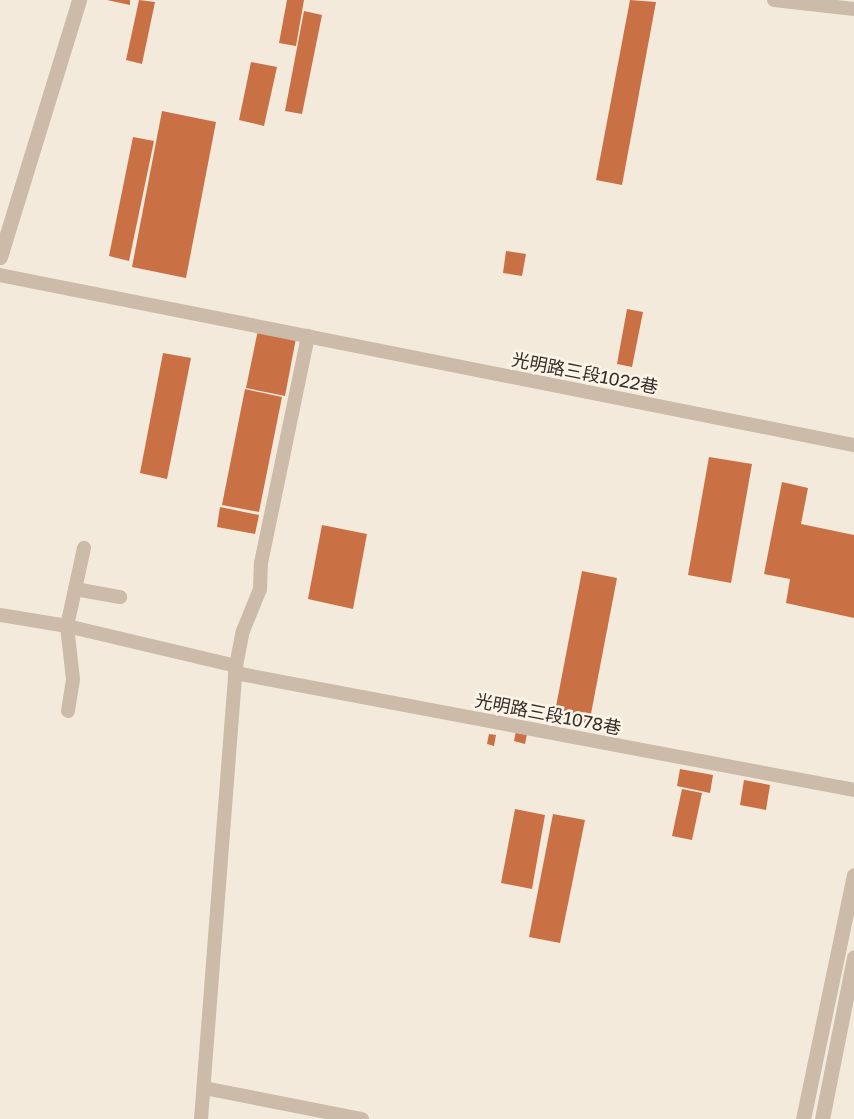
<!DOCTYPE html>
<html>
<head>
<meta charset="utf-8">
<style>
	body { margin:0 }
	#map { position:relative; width:854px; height:1119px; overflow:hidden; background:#f3eadc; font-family:"Golos Text","Noto Sans TC",sans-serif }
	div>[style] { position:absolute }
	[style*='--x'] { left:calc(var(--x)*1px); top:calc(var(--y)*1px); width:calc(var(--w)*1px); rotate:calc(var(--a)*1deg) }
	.building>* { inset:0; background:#c97044 }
	.minor>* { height:14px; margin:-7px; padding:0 7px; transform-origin:7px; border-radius:7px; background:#cbbba8 }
	.tertiary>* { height:15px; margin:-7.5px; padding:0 7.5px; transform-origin:7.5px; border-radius:7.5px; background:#cbbba8 }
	span { translate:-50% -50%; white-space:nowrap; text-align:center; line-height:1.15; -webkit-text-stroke:5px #faf4e9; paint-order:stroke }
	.street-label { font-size:18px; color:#382e28 }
</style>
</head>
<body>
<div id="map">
	<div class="building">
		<i style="clip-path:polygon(107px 0,130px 0,130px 5px)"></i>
		<i style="clip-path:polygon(139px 0,155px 2px,142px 64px,126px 60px)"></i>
		<i style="clip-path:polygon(287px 0,304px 0,296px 46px,279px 43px)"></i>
		<i style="clip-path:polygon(630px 0,656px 2px,622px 185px,596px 180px)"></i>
		<i style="clip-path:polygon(304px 11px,322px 15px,302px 114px,285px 111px)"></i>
		<i style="clip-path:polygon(251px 62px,277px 67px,264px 126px,239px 120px)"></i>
		<i style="clip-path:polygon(162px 111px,216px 122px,186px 278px,132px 267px)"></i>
		<i style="clip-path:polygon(133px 137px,154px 141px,129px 261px,109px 256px)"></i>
		<i style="clip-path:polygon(506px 251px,526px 254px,522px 276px,503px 273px)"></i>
		<i style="clip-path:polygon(627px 309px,643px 312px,632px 367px,617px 364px)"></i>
		<i style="clip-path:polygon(258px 330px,296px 338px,285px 396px,246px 388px)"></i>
		<i style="clip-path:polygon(163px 353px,191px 358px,167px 479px,140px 473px)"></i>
		<i style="clip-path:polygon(245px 389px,282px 397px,259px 512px,222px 505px)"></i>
		<i style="clip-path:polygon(709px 457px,752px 464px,731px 583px,688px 575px)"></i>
		<i style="clip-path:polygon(782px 482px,808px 488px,801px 524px,854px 535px,854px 618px,786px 603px,790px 579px,764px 574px)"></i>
		<i style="clip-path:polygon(220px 507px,259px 515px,255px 534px,217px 527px)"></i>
		<i style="clip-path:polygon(322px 525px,367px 534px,353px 609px,308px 599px)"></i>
		<i style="clip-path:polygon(582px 571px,617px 578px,589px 724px,554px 717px)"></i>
		<i style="clip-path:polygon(516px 731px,527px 734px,525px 744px,514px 741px)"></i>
		<i style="clip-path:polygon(489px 734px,496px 735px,494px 746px,487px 744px)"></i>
		<i style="clip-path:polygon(680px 769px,713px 775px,710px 793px,677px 786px)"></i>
		<i style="clip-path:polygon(744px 780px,770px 785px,766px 810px,740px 805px)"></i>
		<i style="clip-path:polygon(682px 789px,702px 793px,692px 840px,672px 836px)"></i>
		<i style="clip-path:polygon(515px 809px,545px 815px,532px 889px,501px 883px)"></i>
		<i style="clip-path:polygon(553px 814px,585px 820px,560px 943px,529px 937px)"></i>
	</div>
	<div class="minor">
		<i style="--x:774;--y:0;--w:81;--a:6.4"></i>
		<i style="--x:0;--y:275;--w:871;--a:11.26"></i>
		<i style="--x:75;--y:589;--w:46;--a:10.1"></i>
		<i style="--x:0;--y:615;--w:68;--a:9.3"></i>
		<i style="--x:67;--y:626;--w:174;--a:13.3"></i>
		<i style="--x:235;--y:673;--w:630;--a:10.7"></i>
		<i style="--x:68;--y:711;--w:32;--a:-81"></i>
		<i style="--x:73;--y:679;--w:53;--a:-96.5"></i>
		<i style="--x:67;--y:626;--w:80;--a:-77.7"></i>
		<i style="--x:204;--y:1088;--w:161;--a:11.1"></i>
		<i style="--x:201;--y:1119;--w:454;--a:-85.6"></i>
		<i style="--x:236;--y:666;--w:36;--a:-79"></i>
		<i style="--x:243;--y:631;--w:45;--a:-68"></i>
		<i style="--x:260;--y:589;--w:26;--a:-88"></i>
		<i style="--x:261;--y:563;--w:232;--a:-78.3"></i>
	</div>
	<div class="tertiary">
		<i style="--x:0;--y:257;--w:269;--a:-72.9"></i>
		<i style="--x:803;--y:1119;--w:249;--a:-78.2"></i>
		<i style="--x:822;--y:1119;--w:165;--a:-78.8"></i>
	</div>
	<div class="street-label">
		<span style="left:585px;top:373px;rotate:11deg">光明路三段1022巷</span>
		<span style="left:548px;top:714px;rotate:11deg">光明路三段1078巷</span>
	</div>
</div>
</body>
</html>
